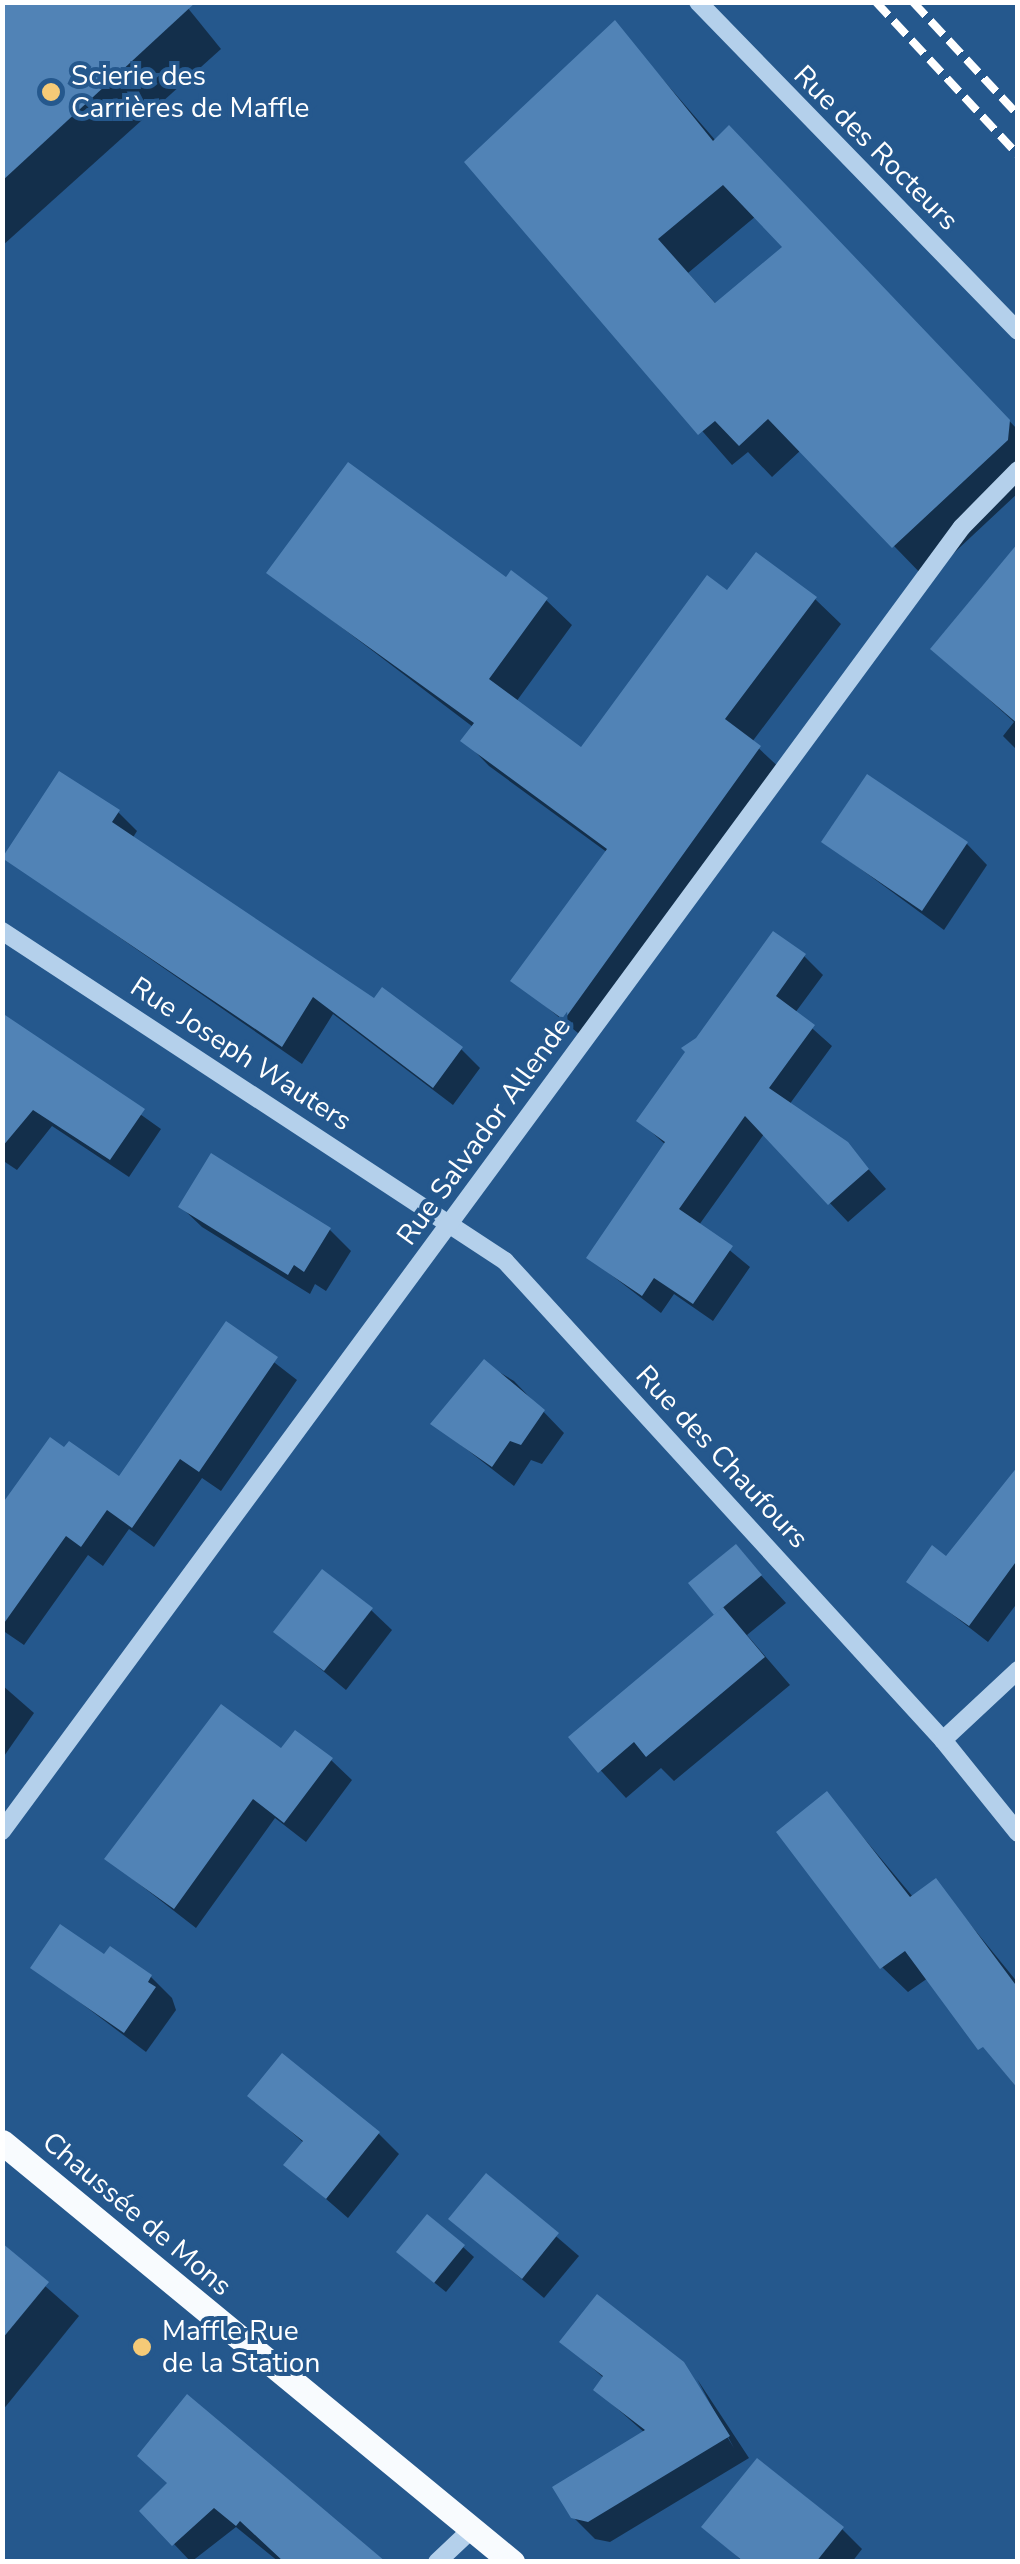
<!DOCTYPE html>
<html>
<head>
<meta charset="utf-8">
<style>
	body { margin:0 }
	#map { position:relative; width:1020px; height:2564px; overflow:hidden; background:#25588d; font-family:"Nunito Sans",sans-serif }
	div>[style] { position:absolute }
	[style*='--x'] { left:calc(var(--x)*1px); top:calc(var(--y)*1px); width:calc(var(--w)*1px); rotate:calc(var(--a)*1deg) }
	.shadow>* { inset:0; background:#0007 }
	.building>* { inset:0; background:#5183b6 }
	.minor>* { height:18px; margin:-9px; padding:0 9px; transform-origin:9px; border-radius:9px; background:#b4d0eb }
	.major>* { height:25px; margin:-12.5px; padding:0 12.5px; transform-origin:12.5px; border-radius:12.5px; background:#f8fbfe }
	.rail>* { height:8px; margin-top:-4px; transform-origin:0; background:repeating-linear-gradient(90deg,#fff 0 18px,transparent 0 26px) }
	.dots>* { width:28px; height:28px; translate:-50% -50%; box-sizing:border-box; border:5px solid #25588d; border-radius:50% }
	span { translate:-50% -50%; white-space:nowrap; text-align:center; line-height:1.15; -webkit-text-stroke:8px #25588d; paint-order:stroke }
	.poi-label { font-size:28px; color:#fff }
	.left { translate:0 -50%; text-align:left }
	.street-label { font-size:28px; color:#fff }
	.frame { position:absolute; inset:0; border:5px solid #fff; pointer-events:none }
</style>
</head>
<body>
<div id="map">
	<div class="shadow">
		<i style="clip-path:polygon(2px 2px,183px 2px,221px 49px,2px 246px)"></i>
		<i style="clip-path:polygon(evenodd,615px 24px,716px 141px,761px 161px,1018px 430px,1018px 493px,926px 579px,801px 450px,772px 477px,748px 452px,732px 465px,467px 163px,615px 24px,756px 216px,785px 247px,717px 305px,688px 273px,756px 216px)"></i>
		<i style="clip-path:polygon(1018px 547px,1018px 751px,1003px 736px,1014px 722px,933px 649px)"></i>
		<i style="clip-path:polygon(270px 573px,507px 580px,546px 600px,572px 625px,516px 702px,581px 750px,727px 593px,815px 599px,841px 624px,752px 742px,785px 773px,590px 1043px,514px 980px,608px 853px,489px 766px,464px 740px,473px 727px)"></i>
		<i style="clip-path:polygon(118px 812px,137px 831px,132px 839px,375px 1001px,461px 1049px,480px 1068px,453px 1105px,333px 1014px,302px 1064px,5px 858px)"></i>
		<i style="clip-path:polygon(824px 842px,967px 844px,987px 865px,944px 930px)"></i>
		<i style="clip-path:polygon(804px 956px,823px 975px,795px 1013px,832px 1046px,789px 1105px,846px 1144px,886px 1189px,848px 1222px,764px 1134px,699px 1225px,750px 1267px,713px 1321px,674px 1294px,661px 1313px,589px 1258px,666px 1145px,639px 1121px)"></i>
		<i style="clip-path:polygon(2px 1016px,161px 1129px,129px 1177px,52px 1126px,17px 1170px,2px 1160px)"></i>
		<i style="clip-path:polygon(212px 1157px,330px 1230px,351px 1251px,326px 1291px,315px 1284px,310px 1294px,202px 1227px,181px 1207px)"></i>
		<i style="clip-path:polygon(226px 1325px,297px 1380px,221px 1491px,202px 1478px,154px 1547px,129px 1529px,103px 1566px,88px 1555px,24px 1645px,2px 1630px,2px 1508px,120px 1480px)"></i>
		<i style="clip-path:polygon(484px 1363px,514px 1381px,564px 1433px,542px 1464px,531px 1460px,514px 1486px,434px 1424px)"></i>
		<i style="clip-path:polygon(1018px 1471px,1018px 1602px,988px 1642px,909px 1581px,947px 1559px)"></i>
		<i style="clip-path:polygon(736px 1548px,786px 1603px,747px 1635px,790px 1685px,674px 1781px,661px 1768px,626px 1798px,571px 1738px,718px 1615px)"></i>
		<i style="clip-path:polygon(371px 1610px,392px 1630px,346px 1690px,276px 1632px)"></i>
		<i style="clip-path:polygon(2px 1685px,34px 1713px,2px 1759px)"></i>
		<i style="clip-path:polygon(282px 1751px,331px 1760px,352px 1780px,306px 1842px,275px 1818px,196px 1928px,107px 1859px)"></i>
		<i style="clip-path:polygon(827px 1794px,913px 1897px,935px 1881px,1018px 1983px,1018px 2089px,928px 1978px,908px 1992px,882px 1967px)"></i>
		<i style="clip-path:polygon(104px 1957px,151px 1977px,172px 1998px,176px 2010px,146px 2052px,33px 1967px)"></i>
		<i style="clip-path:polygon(251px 2096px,378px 2133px,399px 2154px,348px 2218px,287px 2165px,304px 2143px)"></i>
		<i style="clip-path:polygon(486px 2176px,579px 2256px,544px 2298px,451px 2219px)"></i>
		<i style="clip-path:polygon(463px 2247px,474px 2257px,446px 2292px,409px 2262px)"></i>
		<i style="clip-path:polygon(2px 2248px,79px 2316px,2px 2411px)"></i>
		<i style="clip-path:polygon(562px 2341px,685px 2369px,734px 2448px,697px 2379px,749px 2458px,610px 2542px,595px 2539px,573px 2517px,645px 2433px,596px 2390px,605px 2379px)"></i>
		<i style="clip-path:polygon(170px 2484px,381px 2562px,279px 2562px,236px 2527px,191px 2562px,174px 2544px)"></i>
		<i style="clip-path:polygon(705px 2526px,842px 2529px,862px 2549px,852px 2562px,743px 2562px)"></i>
	</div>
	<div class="building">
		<i style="clip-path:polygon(2px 2px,196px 2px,2px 181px)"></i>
		<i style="clip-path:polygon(evenodd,615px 20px,713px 141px,729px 125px,1010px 420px,1008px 440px,892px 548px,768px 419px,739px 446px,715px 421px,698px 435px,464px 162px,615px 20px,723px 185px,782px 247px,715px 303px,658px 239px,723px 185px)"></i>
		<i style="clip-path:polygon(348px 462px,506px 577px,511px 570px,548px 598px,489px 679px,581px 747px,707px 575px,727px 590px,756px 552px,817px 597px,725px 719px,761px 746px,564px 1020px,510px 981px,607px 849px,460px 741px,474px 723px,266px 573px)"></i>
		<i style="clip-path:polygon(1018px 543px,1018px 724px,930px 649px)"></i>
		<i style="clip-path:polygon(59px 771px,120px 810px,112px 822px,374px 998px,382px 987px,463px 1047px,433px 1088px,313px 997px,282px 1047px,2px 858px)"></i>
		<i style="clip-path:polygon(867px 774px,968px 842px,922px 911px,821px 842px)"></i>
		<i style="clip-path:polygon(773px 931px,806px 954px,776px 996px,815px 1025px,769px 1088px,848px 1142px,869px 1169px,828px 1205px,745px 1116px,679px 1209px,733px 1246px,693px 1304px,654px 1278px,642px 1296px,586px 1258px,665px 1142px,636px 1121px,685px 1052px,681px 1048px,696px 1038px)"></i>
		<i style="clip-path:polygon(2px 1013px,145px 1109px,110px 1160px,33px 1110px,2px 1147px)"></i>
		<i style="clip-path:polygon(211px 1153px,331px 1228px,304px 1272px,294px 1265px,288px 1275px,178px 1207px)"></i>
		<i style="clip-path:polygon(226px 1321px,278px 1357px,199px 1472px,180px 1459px,132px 1528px,107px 1510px,81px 1547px,66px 1536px,2px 1626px,2px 1504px,50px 1437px,64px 1447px,69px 1441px,119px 1476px)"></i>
		<i style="clip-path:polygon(484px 1359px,545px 1410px,521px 1445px,510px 1441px,492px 1467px,430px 1424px)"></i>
		<i style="clip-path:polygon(1018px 1466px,1018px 1559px,969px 1626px,906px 1582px,932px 1545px,946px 1556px)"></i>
		<i style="clip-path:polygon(736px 1544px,762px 1575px,714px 1615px,688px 1583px)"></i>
		<i style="clip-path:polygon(322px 1569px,373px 1608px,324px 1671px,273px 1632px)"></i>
		<i style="clip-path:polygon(723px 1607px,765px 1657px,646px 1757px,634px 1742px,598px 1773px,568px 1737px)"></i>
		<i style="clip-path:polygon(221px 1704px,281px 1748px,295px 1730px,333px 1758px,284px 1823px,253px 1799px,174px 1909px,104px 1859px)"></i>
		<i style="clip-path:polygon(827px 1791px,910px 1897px,936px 1878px,1018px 1988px,1018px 2089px,983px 2047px,978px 2050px,905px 1951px,880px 1969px,776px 1832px)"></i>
		<i style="clip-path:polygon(60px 1924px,104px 1954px,110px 1946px,152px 1975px,148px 1982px,156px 1987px,124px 2033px,30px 1968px)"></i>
		<i style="clip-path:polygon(282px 2053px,380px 2132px,326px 2199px,283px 2165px,303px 2141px,247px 2096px)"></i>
		<i style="clip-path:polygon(486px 2173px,559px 2233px,522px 2279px,448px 2219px)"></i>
		<i style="clip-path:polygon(427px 2214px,465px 2245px,434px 2283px,396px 2252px)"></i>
		<i style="clip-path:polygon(2px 2243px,49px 2282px,2px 2339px)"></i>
		<i style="clip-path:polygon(597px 2294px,684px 2362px,730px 2436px,588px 2522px,571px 2518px,552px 2487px,645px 2430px,593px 2390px,603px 2376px,559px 2342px)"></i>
		<i style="clip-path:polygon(187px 2394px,281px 2473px,386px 2562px,284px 2562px,240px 2521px,236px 2526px,214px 2508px,172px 2546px,139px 2511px,167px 2483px,137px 2456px)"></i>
		<i style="clip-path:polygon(757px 2458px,844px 2527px,816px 2562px,744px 2562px,701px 2527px)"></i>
	</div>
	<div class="minor">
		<i style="--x:698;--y:2;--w:459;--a:45.8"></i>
		<i style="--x:2;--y:931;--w:602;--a:33.27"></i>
		<i style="--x:505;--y:1261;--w:649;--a:47.56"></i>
		<i style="--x:943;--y:1740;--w:119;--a:51.1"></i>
		<i style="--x:943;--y:1740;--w:103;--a:-43"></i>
		<i style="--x:2;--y:1831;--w:1619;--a:-53.64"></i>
		<i style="--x:962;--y:527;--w:80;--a:-45.5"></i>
		<i style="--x:437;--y:2562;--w:48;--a:-43.3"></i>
	</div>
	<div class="major">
		<i style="--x:2;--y:2142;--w:661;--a:39.47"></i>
	</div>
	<div class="rail">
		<i style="--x:876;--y:2;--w:209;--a:47.1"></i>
		<i style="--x:913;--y:2;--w:154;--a:47.1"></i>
	</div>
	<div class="dots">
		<i style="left:51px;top:92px;background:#f5ca77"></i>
		<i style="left:142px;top:2347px;background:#f5ca77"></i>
	</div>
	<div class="poi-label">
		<span class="left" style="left:71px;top:92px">Scierie des<br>Carrières de Maffle</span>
		<span class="left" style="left:162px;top:2347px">Maffle Rue<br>de la Station</span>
	</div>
	<div class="street-label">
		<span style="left:876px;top:148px;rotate:45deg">Rue des Rocteurs</span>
		<span style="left:241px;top:1054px;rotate:33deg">Rue Joseph Wauters</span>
		<span style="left:484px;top:1131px;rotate:-54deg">Rue Salvador Allende</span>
		<span style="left:722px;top:1457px;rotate:47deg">Rue des Chaufours</span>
		<span style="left:137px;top:2214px;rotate:40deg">Chaussée de Mons</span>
	</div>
	<div class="frame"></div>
</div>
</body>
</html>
